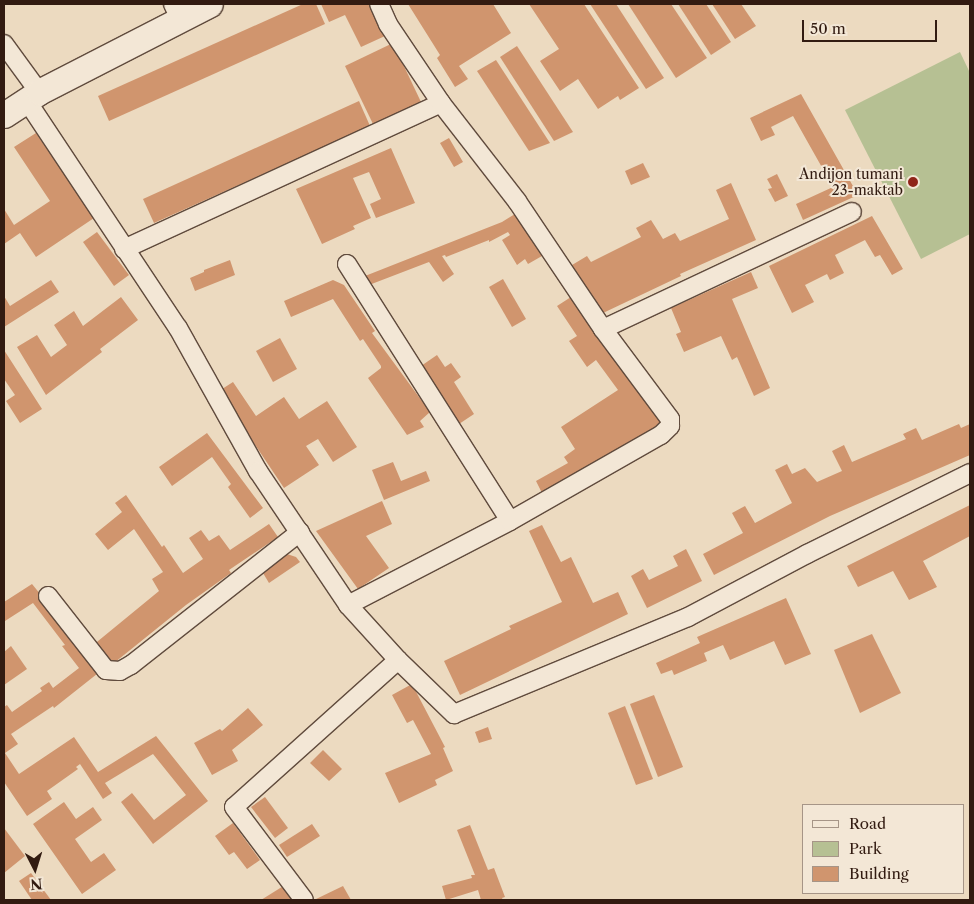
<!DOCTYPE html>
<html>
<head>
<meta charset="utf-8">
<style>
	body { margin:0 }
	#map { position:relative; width:974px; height:904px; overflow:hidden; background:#ecdac0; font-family:"Libre Caslon Text",serif }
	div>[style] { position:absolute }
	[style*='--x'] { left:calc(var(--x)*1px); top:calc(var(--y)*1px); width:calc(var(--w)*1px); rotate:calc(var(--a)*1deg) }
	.green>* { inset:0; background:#b6c093 }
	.building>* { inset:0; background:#d0956e }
	.roads { filter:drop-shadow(1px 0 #604b3d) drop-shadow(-1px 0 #604b3d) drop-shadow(0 1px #604b3d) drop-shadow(0 -1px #604b3d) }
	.street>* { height:18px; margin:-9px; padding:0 9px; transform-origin:9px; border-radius:9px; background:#f3e7d6 }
	.secondary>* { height:25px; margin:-12.5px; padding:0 12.5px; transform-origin:12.5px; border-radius:12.5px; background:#f3e7d6 }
	.dots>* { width:14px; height:14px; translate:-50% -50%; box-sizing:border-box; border:2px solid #f3e7d6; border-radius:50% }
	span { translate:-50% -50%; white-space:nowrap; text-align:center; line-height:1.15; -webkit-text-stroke:4px #f3e7d6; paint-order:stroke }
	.poi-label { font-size:14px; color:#321b11 }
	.right { translate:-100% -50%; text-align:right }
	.frame { position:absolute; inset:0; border:5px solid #321b11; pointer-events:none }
	.legend { position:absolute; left:802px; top:804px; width:162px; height:90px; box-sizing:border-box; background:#f3e7d6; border:1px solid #a69587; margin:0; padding:6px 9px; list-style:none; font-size:15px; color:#321b11 }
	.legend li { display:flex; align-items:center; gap:10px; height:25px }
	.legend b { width:25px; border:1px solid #a69587 }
	.north { position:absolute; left:10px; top:844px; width:50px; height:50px; -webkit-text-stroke:4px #f3e7d6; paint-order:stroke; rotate:175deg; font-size:14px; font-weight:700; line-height:20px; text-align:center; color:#321b11 }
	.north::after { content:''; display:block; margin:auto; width:18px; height:22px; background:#321b11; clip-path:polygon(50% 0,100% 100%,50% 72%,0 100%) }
	.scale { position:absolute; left:802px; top:20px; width:135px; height:22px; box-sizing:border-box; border:2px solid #321b11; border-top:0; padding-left:6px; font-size:15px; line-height:18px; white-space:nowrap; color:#321b11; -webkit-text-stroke:4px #f3e7d6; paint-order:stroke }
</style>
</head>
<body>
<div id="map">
	<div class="green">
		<i style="clip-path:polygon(960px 52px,970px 73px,970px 234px,921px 259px,845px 110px)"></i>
	</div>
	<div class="building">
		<i style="clip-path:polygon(303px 4px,316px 4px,325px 24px,109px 121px,98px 96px)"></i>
		<i style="clip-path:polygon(321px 4px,369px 4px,385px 36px,361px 47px,345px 15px,329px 22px)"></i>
		<i style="clip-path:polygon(408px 4px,493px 4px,511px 33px,459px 66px,468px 79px,455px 87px,437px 58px,440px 55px)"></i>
		<i style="clip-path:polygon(529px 4px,584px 4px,639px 88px,620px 100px,618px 96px,598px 109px,578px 79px,560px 91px,540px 61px,559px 49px)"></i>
		<i style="clip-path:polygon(590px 4px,616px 4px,664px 78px,646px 89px)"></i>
		<i style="clip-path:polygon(628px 4px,671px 4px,707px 58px,676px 78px)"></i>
		<i style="clip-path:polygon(678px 4px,706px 4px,731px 42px,711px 55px)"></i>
		<i style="clip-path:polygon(712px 4px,741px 4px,756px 26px,735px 39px)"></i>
		<i style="clip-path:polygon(393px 43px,421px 102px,373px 124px,345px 66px)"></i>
		<i style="clip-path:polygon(517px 46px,573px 132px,554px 141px,500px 57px)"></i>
		<i style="clip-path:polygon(496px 60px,550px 143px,529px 151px,477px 71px)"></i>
		<i style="clip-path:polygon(801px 94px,858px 195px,803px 220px,796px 204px,833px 187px,793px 116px,771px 127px,775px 135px,761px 141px,750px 118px)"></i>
		<i style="clip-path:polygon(359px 101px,370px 126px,154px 223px,143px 199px)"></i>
		<i style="clip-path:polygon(36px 133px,94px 218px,36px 257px,20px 233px,4px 244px,4px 209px,14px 225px,50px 201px,14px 147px)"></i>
		<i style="clip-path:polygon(449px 138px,463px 162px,454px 167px,440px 143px)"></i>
		<i style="clip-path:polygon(391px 148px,415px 203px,376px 218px,370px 204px,381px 199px,369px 172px,353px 178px,371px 218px,353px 226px,355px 229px,322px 244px,296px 189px)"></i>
		<i style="clip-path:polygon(643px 163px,650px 177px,631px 185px,625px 171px)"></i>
		<i style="clip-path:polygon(777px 174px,788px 196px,775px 202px,768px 189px,772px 188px,767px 179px)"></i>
		<i style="clip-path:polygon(731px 183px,756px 240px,680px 274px,681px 276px,603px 313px,572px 265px,587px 256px,591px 262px,641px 237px,636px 228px,651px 220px,663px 239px,675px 233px,680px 241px,729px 219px,716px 190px)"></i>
		<i style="clip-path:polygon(515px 214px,542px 256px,528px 264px,525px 259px,517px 265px,502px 240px,510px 235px,508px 232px,489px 242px,489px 240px,446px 257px,445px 255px,442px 256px,454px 274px,443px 282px,429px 262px,369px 285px,365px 276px,502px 222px)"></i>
		<i style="clip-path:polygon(872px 216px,903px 269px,892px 275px,880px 255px,875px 257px,865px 240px,835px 255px,844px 273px,830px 280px,827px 274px,805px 285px,814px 302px,792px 313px,769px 266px)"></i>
		<i style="clip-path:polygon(97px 232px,129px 275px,114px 286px,83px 242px)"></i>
		<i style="clip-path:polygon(230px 260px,235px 275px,195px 291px,190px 278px,204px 272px,204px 270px)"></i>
		<i style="clip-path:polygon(751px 272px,758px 288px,732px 299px,770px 388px,754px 396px,737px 357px,732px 360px,721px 336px,684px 352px,676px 334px,681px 332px,671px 308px)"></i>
		<i style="clip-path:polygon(503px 279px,526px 319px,512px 327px,489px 287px)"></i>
		<i style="clip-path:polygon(51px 280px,59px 292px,4px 327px,4px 296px,10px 306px)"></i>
		<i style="clip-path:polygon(333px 280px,344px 285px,375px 331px,372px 333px,430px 412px,420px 421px,424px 427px,407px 435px,368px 378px,381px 368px,381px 366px,363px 339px,360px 341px,333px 299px,291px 317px,284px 301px)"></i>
		<i style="clip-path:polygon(121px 297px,138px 320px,100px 349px,102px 352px,46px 395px,17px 347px,37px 335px,51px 357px,67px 345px,54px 325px,74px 311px,83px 326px)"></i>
		<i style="clip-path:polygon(571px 297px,663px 424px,542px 493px,536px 481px,568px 463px,564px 457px,575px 449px,561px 427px,618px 390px,596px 360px,587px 367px,569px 341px,577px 336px,557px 306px)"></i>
		<i style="clip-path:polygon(280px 338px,297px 369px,273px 382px,256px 351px)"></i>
		<i style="clip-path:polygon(4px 350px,42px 409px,20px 423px,6px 401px,15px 395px,4px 379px)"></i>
		<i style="clip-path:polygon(437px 355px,445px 367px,451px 363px,461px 377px,454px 382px,474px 414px,459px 424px,421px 366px)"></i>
		<i style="clip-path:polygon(233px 382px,256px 416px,284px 397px,299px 419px,327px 401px,357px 447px,333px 462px,318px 439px,306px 446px,319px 465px,284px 488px,219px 391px)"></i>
		<i style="clip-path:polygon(959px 424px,961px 428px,970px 424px,970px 455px,830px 516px,714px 575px,703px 554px,743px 533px,732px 513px,745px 506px,755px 523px,792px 503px,775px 470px,787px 464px,792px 474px,805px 468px,817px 482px,842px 471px,832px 451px,844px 445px,852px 462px,906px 439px,903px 434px,916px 428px,922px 440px)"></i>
		<i style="clip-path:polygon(207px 433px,263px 508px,250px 518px,228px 487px,231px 484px,212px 457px,172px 486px,159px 467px)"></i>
		<i style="clip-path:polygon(393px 462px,401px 481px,426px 471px,430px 481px,384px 500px,372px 470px)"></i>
		<i style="clip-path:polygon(126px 495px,162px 547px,164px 545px,183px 573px,203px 559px,189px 538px,201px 530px,209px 541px,219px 535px,230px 550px,269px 524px,278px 537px,229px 570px,231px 573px,186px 605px,109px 667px,92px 646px,159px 591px,152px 579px,163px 572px,134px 529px,108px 550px,95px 534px,122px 512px,115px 503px)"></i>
		<i style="clip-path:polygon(382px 501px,392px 524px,366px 536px,389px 568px,358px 589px,316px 531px)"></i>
		<i style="clip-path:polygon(970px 505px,970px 536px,923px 561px,937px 587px,909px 600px,893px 571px,858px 587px,847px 566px)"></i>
		<i style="clip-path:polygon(542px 525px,561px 562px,571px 557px,593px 603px,618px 592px,628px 614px,460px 695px,444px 661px,511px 629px,509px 626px,562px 602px,529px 531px)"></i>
		<i style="clip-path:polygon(686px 549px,702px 581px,647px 608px,631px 576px,643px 569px,649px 580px,678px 566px,673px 556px)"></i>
		<i style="clip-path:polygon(287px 554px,296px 557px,300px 562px,269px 583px,263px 573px)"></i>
		<i style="clip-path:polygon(32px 584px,102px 670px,54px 708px,53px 706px,11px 734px,18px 744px,5px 753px,19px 774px,74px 737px,98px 772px,156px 736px,208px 801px,153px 844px,121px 802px,132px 793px,154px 820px,186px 795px,153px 754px,105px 783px,112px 793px,103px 799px,80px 764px,76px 767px,78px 769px,47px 791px,52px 799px,27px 816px,4px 782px,4px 707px,7px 705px,12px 712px,42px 691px,40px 688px,49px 682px,53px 688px,79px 668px,62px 646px,65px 645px,33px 603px,5px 621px,4px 620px,4px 602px)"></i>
		<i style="clip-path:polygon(786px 598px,811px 654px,785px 665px,774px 641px,730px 660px,723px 645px,704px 653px,707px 661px,674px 675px,672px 670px,661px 674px,656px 663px,700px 643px,697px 637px)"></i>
		<i style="clip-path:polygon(872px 634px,901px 693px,860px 713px,834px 650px)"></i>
		<i style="clip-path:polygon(11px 646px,27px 669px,4px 685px,4px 652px)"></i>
		<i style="clip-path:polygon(412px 684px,445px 747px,443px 748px,453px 771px,435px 780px,437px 785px,399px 803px,385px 773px,431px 754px,413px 720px,407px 723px,392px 695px)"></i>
		<i style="clip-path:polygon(654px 695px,683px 767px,658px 777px,630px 704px)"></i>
		<i style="clip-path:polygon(625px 706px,653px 779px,636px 785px,608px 713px)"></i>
		<i style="clip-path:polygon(248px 708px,263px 725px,232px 750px,238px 761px,212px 775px,194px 743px,220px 729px,222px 731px)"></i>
		<i style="clip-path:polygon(488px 727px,492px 739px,479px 743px,475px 732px)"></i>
		<i style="clip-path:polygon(323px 750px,342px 769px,329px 781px,310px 763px)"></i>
		<i style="clip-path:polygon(265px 797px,288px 828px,275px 838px,251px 807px)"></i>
		<i style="clip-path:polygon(64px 802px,76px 819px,93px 807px,102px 820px,75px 839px,91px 862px,104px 853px,116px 870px,82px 894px,33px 824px)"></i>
		<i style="clip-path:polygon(233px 823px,260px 860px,247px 869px,234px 852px,229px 855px,215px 836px)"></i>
		<i style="clip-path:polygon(312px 824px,320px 836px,287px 857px,279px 845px)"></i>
		<i style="clip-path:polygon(470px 825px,488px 870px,494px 868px,505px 897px,502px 898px,503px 900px,481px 900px,478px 890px,446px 900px,442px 886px,472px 878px,471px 875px,475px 875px,457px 830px)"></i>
		<i style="clip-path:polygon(4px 828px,25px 856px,4px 873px)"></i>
		<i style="clip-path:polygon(31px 873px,51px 900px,32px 900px,19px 881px)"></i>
		<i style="clip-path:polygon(285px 885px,295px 900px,261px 900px)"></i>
		<i style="clip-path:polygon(343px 886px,351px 900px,314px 900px)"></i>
	</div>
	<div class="roads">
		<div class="street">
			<i style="--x:173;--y:4;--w:17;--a:65"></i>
			<i style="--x:4;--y:44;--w:59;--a:53.9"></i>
			<i style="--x:27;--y:101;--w:273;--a:56.4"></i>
			<i style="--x:178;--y:328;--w:164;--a:60.8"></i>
			<i style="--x:258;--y:471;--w:161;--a:56.1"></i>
			<i style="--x:348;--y:605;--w:74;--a:47.7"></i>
			<i style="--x:398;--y:660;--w:220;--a:138.1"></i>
			<i style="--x:234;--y:807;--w:116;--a:53"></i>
			<i style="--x:124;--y:249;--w:349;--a:-24.7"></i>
			<i style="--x:347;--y:264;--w:304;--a:57.6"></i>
			<i style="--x:603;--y:329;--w:275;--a:-25.2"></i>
			<i style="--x:48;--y:596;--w:94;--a:51.9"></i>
			<i style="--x:106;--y:670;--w:14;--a:4"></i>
			<i style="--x:120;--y:671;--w:13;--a:-29"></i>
			<i style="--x:131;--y:665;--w:215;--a:-38.2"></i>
			<i style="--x:348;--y:605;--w:182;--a:-27.4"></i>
			<i style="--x:510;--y:521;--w:174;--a:-29.7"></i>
			<i style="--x:661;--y:435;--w:13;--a:-45"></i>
			<i style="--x:670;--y:426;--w:7;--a:-90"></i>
			<i style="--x:670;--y:419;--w:112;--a:-126.7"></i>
			<i style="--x:603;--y:329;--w:154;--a:-123.9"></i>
			<i style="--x:517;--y:201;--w:124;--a:-127.8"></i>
			<i style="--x:441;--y:103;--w:95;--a:-123.9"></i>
			<i style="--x:388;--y:24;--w:22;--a:-114"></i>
			<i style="--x:398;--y:660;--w:78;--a:44"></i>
			<i style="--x:454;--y:714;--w:253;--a:-22.5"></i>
			<i style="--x:688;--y:617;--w:135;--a:-27.9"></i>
			<i style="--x:807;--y:554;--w:182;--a:-26.4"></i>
		</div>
		<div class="secondary">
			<i style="--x:4;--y:115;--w:42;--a:-33.3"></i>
			<i style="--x:39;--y:92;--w:192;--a:-27.2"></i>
		</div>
	</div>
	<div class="dots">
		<i style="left:913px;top:182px;background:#8f2418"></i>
	</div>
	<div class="poi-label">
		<span class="right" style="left:903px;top:182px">Andijon tumani<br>23-maktab</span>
	</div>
	<div class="frame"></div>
	<ul class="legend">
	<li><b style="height:6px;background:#f3e7d6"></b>Road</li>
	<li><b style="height:14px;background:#b6c093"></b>Park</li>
	<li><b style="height:14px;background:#d0956e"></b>Building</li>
	</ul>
	<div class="north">N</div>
	<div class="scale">50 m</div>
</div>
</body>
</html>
